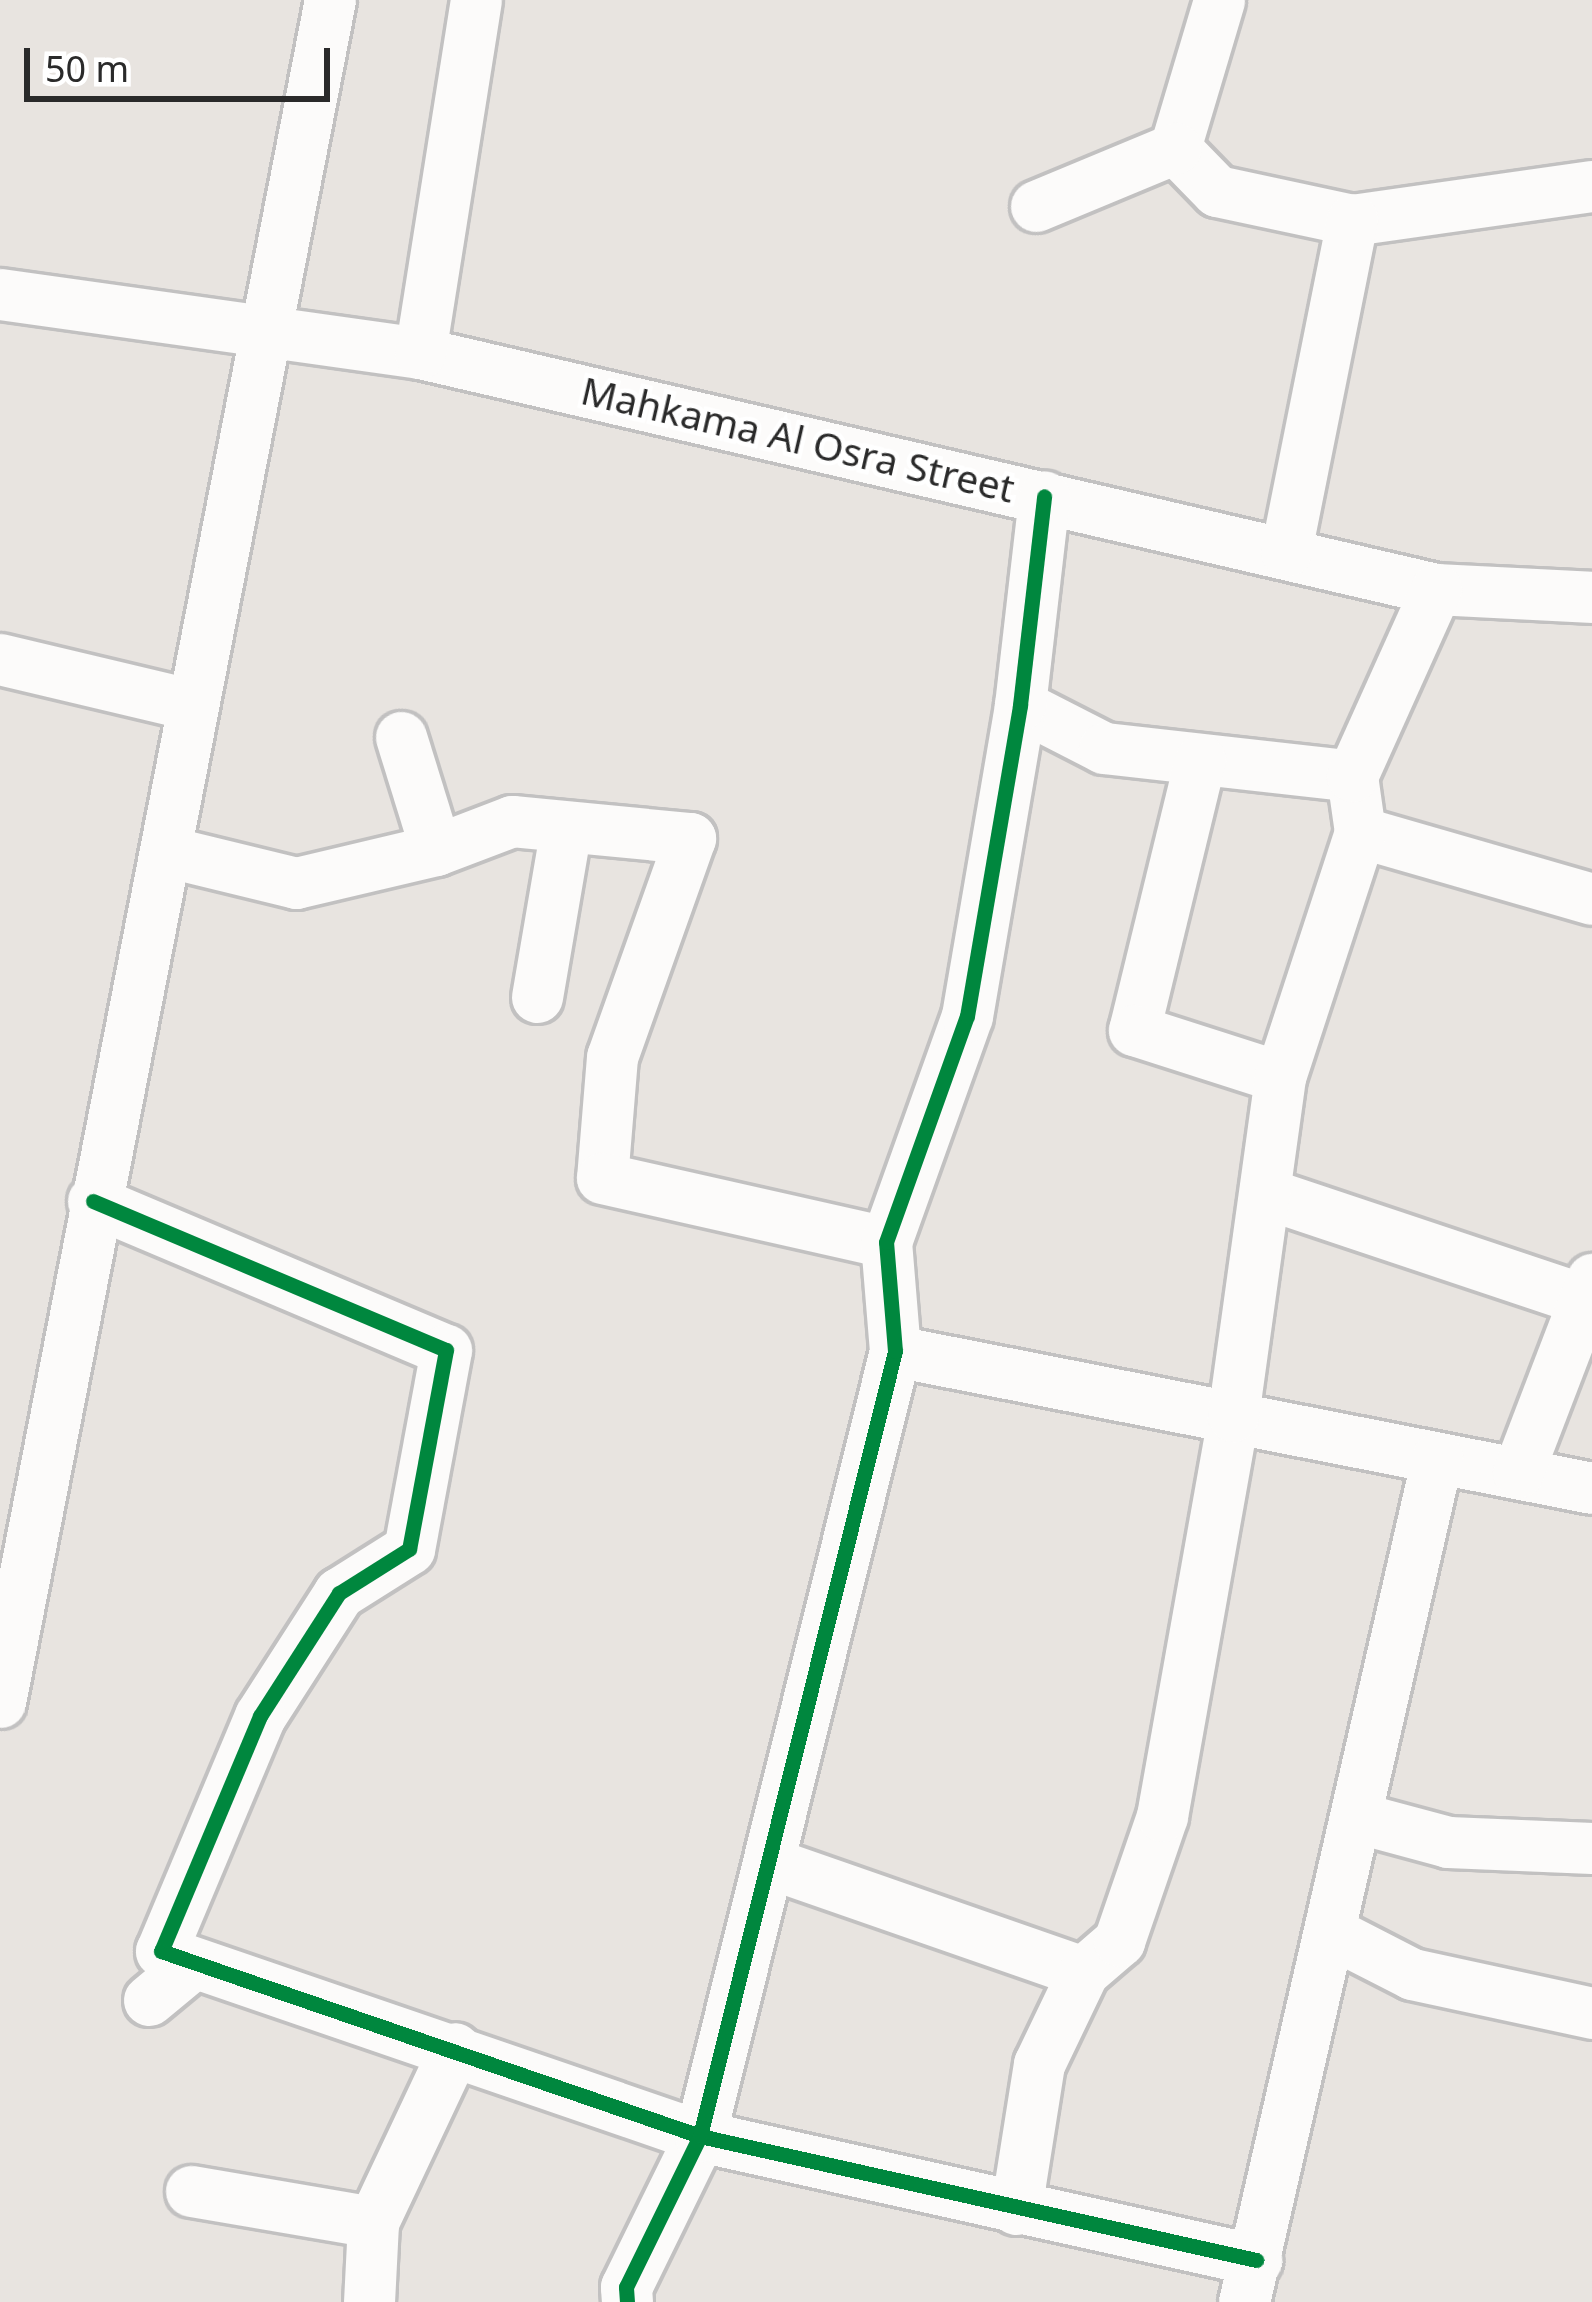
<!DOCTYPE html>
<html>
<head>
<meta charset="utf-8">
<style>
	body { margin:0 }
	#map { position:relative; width:1592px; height:2302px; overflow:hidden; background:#e8e4e0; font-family:"Noto Sans",sans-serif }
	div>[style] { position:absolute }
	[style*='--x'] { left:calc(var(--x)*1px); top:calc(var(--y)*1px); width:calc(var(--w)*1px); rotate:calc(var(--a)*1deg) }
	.roads { filter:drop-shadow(3px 0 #c2c1c1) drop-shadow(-3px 0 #c2c1c1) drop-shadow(0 3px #c2c1c1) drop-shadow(0 -3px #c2c1c1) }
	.minor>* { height:51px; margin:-25.5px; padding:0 25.5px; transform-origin:25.5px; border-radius:25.5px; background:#fcfbfa }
	.cycleway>* { height:15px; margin:-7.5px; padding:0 7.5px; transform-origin:7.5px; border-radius:7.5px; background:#00873e }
	span { translate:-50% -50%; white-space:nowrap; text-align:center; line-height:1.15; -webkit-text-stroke:9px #fff; paint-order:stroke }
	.street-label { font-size:39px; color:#2a2a2a }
	.scale { position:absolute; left:24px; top:48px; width:306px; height:54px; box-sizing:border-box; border:6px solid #2a2a2a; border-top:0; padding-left:15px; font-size:36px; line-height:42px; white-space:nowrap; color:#2a2a2a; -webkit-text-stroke:9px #fff; paint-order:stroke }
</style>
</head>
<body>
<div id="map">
	<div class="roads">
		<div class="minor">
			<i style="--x:1175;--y:148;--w:60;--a:45.7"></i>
			<i style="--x:1217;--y:191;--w:138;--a:12.1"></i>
			<i style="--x:1352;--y:220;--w:242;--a:-8.1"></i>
			<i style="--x:1175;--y:148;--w:154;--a:-73.4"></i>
			<i style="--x:1036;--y:206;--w:151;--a:-22.6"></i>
			<i style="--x:0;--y:294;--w:424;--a:8"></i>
			<i style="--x:420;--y:353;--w:1043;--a:13.08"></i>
			<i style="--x:1436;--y:589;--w:156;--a:2.9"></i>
			<i style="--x:420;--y:353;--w:357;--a:-81"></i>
			<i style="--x:1286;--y:551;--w:338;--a:-78.7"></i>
			<i style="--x:0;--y:659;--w:198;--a:13.4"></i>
			<i style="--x:1020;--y:705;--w:94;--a:27.1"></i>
			<i style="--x:1104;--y:748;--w:250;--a:6.4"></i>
			<i style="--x:401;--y:737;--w:118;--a:72.8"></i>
			<i style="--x:1200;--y:760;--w:278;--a:103.7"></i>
			<i style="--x:1134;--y:1030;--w:153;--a:17.8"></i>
			<i style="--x:1360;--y:832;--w:241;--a:16.1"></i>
			<i style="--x:169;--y:852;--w:131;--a:13.7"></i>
			<i style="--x:296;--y:883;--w:144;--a:-13.3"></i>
			<i style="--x:436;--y:850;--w:81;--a:-20.9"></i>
			<i style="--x:512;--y:821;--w:179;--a:5.5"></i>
			<i style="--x:690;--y:838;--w:232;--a:109.6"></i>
			<i style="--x:612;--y:1057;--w:121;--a:94.7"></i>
			<i style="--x:602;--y:1178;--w:291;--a:12.7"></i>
			<i style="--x:537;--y:997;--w:172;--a:-80.3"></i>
			<i style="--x:1268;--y:1194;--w:334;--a:18.5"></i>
			<i style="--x:93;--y:1201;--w:383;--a:22.9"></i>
			<i style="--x:446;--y:1350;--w:202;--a:100.5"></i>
			<i style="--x:409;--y:1549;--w:83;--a:147.8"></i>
			<i style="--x:339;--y:1593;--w:146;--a:122.7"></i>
			<i style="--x:260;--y:1716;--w:255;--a:112.8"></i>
			<i style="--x:161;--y:1951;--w:570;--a:18.94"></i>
			<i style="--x:700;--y:2136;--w:570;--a:12.57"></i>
			<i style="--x:895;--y:1351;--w:710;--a:11.12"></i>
			<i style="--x:1518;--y:1472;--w:207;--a:-69"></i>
			<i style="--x:0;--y:1702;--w:1734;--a:-79.03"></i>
			<i style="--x:1359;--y:1818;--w:92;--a:15.1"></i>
			<i style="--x:1448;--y:1842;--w:144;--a:2.4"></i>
			<i style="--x:773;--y:1864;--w:328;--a:19.2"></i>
			<i style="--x:1334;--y:1934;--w:88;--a:27.1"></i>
			<i style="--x:1412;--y:1974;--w:184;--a:12.2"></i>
			<i style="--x:149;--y:2000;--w:53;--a:-39.7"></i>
			<i style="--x:191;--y:2191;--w:185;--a:9.7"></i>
			<i style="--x:1016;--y:2209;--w:147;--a:-81"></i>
			<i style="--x:1039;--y:2064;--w:102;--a:-64.4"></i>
			<i style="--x:1083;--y:1972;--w:48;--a:-40.7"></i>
			<i style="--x:1119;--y:1941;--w:132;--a:-71"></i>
			<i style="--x:1162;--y:1816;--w:406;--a:-79.9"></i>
			<i style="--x:1233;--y:1416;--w:342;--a:-82.1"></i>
			<i style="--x:1280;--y:1077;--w:258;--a:-71.9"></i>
			<i style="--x:1360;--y:832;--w:57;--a:-98.1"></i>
			<i style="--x:1352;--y:776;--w:205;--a:-65.8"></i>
			<i style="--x:369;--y:2302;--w:80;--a:-87.1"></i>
			<i style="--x:373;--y:2222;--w:192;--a:-64.8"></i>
			<i style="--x:627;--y:2302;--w:15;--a:-94"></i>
			<i style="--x:626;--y:2287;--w:168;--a:-63.9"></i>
			<i style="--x:700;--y:2136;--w:809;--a:-76.05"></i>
			<i style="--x:895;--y:1351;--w:109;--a:-94.7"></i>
			<i style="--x:886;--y:1242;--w:240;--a:-70.3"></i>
			<i style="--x:967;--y:1016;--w:315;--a:-80.3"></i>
			<i style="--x:1020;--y:705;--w:210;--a:-83.4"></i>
			<i style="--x:1244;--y:2302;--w:866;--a:-77.12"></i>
		</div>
	</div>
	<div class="cycleway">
		<i style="--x:93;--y:1201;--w:383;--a:22.9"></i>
		<i style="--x:446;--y:1350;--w:202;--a:100.5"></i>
		<i style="--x:409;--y:1549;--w:83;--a:147.8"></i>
		<i style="--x:339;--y:1593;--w:146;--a:122.7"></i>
		<i style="--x:260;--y:1716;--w:255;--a:112.8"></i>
		<i style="--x:161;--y:1951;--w:570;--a:18.94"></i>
		<i style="--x:700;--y:2136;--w:570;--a:12.57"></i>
		<i style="--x:627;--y:2302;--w:15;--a:-94"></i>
		<i style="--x:626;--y:2287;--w:168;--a:-63.9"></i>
		<i style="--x:700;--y:2136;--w:809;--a:-76.05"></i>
		<i style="--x:895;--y:1351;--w:109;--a:-94.7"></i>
		<i style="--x:886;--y:1242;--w:240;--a:-70.3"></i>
		<i style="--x:967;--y:1016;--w:315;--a:-80.3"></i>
		<i style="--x:1020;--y:705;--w:210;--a:-83.4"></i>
	</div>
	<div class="street-label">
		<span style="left:798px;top:439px;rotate:13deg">Mahkama Al Osra Street</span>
	</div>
	<div class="scale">50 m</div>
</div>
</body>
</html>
